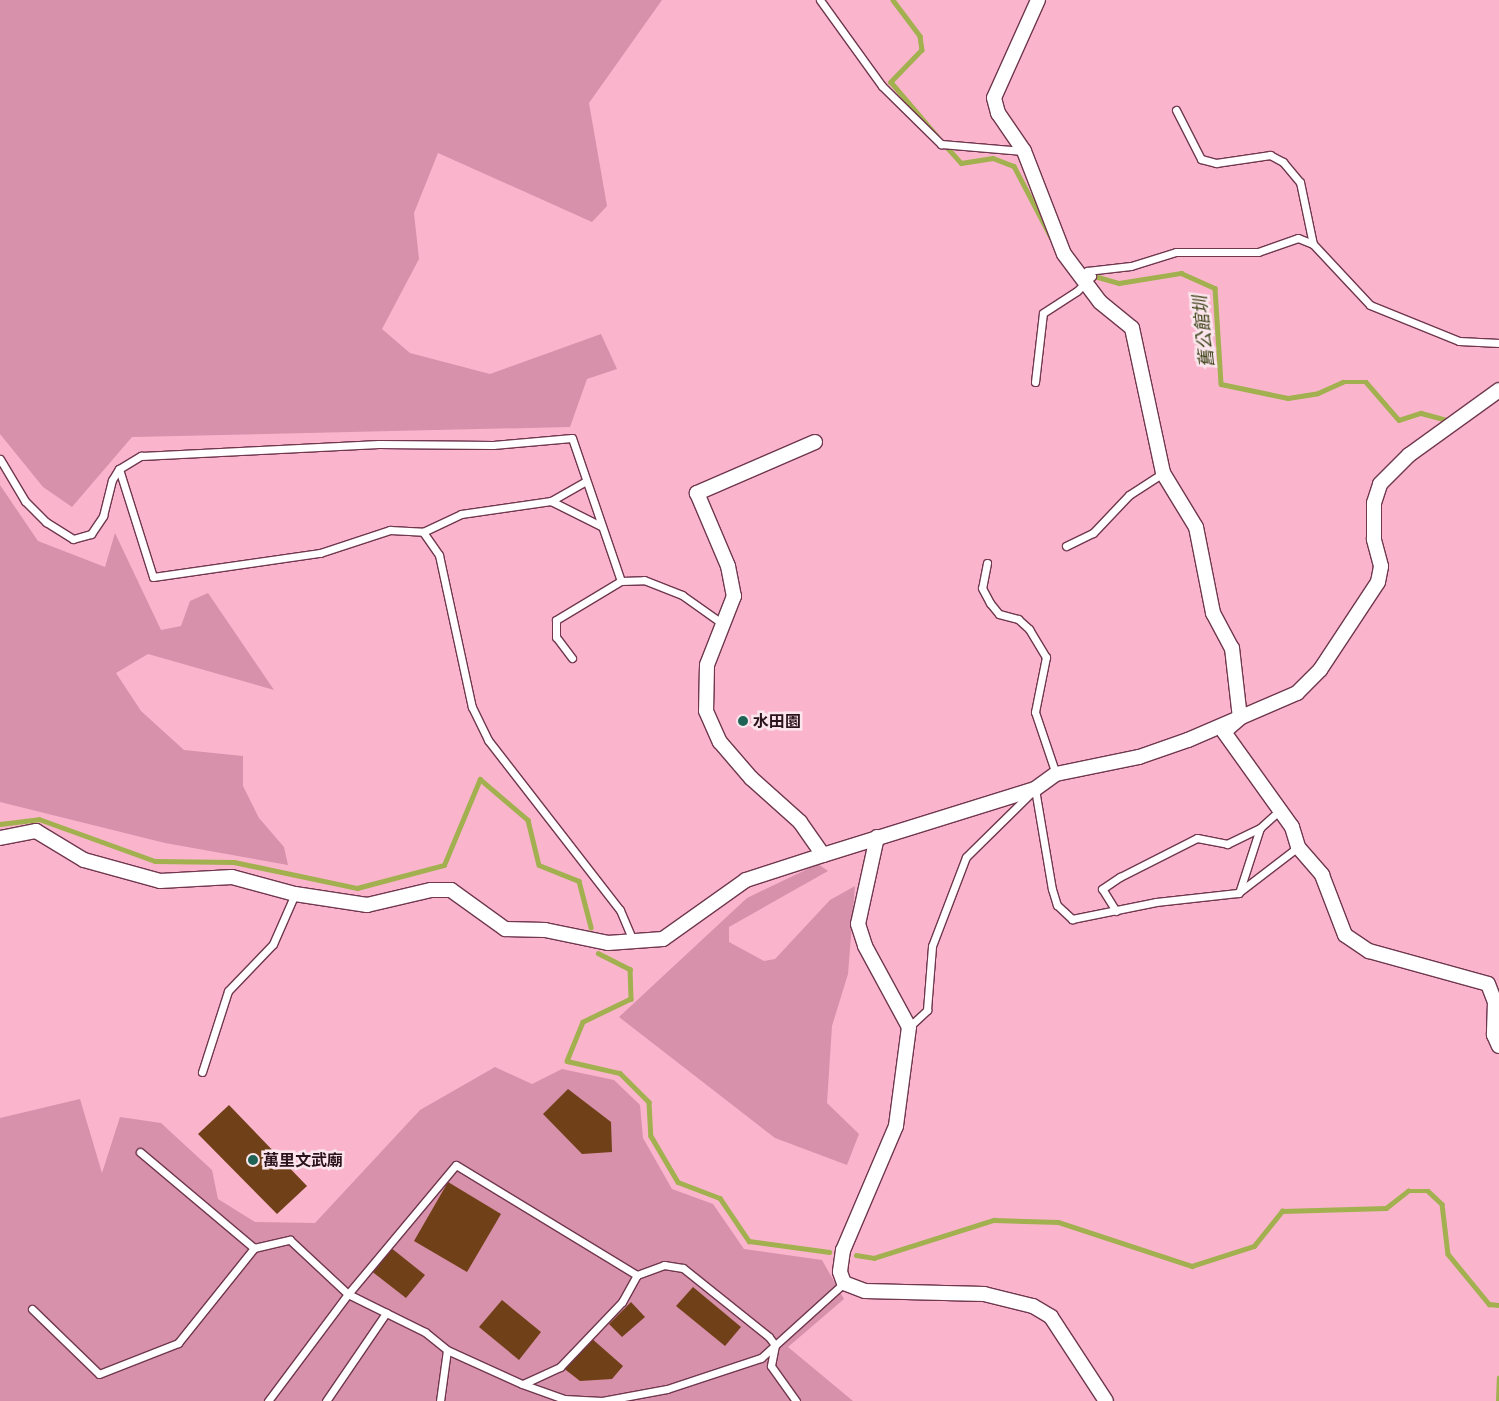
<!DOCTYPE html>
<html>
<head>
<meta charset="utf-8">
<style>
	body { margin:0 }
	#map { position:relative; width:1499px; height:1401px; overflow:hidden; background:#fab5cd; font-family:Ubuntu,"Noto Sans TC",sans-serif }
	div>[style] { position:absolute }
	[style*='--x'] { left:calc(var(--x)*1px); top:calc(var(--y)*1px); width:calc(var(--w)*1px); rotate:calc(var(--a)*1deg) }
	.green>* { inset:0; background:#d791aa }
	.stream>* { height:4.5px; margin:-2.25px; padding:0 2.25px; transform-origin:2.25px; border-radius:2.25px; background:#a2b04f }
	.building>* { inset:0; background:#704018 }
	.roads { filter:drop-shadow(1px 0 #70374e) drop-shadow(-1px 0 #70374e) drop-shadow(0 1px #70374e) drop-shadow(0 -1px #70374e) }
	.lane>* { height:7px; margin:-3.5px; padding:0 3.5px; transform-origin:3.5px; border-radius:3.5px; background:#fff }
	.street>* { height:14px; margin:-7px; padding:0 7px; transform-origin:7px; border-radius:7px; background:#fff }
	.dots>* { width:14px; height:14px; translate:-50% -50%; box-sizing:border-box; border:2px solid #fce6ed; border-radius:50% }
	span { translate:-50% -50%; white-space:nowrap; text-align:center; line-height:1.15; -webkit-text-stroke:5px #fce6ed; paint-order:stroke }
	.poi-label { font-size:16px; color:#2b131c; font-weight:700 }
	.left { translate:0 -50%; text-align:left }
	.water-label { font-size:18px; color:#3e441b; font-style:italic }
</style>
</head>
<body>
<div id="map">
	<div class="green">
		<i style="clip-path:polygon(0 0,662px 0,589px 103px,607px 206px,592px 222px,438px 153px,414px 213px,419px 259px,382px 329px,410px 353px,490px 374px,601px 334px,617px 369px,587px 379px,570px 427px,132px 437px,72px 507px,43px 487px,0 434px)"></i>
		<i style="clip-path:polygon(0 485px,38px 541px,105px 567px,115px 533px,161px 630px,181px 626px,190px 601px,208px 593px,274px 690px,148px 654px,116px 673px,141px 711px,184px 750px,243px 756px,243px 786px,259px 818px,284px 847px,288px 865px,165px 843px,0 802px)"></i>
		<i style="clip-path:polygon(818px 864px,828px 871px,729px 927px,729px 942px,764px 961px,775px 959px,830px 900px,855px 886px,848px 974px,832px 1026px,827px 1103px,859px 1134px,847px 1165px,775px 1138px,619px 1017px,747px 898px)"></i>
		<i style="clip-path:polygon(495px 1067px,532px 1084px,562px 1069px,614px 1080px,640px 1105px,643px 1138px,672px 1189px,713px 1204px,744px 1249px,822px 1260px,844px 1299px,788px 1347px,853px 1401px,0 1401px,0 1118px,80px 1099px,102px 1173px,120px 1117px,161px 1123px,212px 1170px,218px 1199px,255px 1222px,315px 1223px,420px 1110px)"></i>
	</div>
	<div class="stream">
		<i style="--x:893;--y:0;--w:45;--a:53.1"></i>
		<i style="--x:920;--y:36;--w:14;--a:82"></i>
		<i style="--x:922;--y:50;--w:45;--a:134.1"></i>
		<i style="--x:891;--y:82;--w:72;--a:49.5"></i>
		<i style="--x:945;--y:145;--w:24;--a:48"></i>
		<i style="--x:961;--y:163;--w:32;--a:-9"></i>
		<i style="--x:993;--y:158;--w:22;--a:21"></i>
		<i style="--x:1014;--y:166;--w:80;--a:62.5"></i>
		<i style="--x:1091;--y:275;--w:29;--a:16"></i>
		<i style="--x:1119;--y:283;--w:63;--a:-9.2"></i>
		<i style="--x:1181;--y:273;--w:37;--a:24"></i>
		<i style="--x:1215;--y:288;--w:96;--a:86.4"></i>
		<i style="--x:1221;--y:384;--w:68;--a:11.8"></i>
		<i style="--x:1288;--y:398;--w:30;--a:-9"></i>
		<i style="--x:1318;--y:393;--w:27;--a:-24"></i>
		<i style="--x:1343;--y:382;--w:23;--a:0"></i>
		<i style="--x:1366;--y:382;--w:50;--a:49"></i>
		<i style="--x:1399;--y:420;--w:23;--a:-18"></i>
		<i style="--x:1421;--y:413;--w:30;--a:15"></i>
		<i style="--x:0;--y:824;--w:39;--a:-7"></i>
		<i style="--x:39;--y:819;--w:123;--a:19.9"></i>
		<i style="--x:155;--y:861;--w:79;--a:0.7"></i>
		<i style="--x:234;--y:862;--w:126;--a:11.9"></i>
		<i style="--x:357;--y:888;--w:90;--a:-14.8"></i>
		<i style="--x:444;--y:865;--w:93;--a:-67.3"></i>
		<i style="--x:480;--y:779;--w:63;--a:40.5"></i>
		<i style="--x:528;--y:820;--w:46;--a:76.3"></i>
		<i style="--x:539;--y:865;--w:43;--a:21.8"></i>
		<i style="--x:579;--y:881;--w:48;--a:75.4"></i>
		<i style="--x:598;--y:953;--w:36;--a:27"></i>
		<i style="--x:630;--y:969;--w:30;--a:88"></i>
		<i style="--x:631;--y:999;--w:53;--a:154.4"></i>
		<i style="--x:583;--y:1022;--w:42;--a:112.3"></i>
		<i style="--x:567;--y:1061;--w:54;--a:12.8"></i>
		<i style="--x:620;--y:1073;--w:41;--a:45"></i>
		<i style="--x:649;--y:1102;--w:34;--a:87"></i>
		<i style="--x:651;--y:1136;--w:53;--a:59.6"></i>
		<i style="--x:678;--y:1182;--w:45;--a:20.9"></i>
		<i style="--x:720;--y:1198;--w:52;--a:56"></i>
		<i style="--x:749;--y:1241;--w:81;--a:7.8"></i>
		<i style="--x:856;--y:1255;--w:18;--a:9"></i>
		<i style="--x:874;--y:1258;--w:126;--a:-17.6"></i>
		<i style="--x:994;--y:1220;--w:64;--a:1.8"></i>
		<i style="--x:1058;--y:1222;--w:141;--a:18.2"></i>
		<i style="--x:1192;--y:1266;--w:65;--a:-17.9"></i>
		<i style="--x:1254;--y:1246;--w:45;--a:-51.3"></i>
		<i style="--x:1282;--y:1211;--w:104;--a:-1.7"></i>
		<i style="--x:1386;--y:1208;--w:28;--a:-38"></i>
		<i style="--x:1408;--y:1191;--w:20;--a:0"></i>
		<i style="--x:1428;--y:1191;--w:19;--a:43"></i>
		<i style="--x:1442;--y:1204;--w:50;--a:83.2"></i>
		<i style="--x:1448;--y:1254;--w:65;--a:50.6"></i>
		<i style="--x:1489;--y:1304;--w:10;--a:6"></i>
		<i style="--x:1498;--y:1401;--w:23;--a:-88"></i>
	</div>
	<div class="building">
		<i style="clip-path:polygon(568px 1089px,611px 1122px,612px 1152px,582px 1154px,543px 1114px)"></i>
		<i style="clip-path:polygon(229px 1105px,307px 1186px,277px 1214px,198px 1134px)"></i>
		<i style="clip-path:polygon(448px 1182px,501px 1214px,467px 1272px,414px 1241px)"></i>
		<i style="clip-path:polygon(390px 1247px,425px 1275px,406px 1298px,370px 1270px)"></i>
		<i style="clip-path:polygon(693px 1287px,741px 1327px,725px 1346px,676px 1306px)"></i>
		<i style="clip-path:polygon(502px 1300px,541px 1332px,519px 1360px,479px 1327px)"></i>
		<i style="clip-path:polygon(631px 1302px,645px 1317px,622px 1337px,609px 1324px)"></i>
		<i style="clip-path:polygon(590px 1337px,623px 1366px,612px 1379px,580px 1381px,562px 1367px)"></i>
	</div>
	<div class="roads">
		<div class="lane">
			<i style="--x:820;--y:0;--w:106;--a:54.2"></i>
			<i style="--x:882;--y:86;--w:83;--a:44.5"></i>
			<i style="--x:941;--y:144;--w:82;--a:4.9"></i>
			<i style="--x:1176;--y:110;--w:55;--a:63"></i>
			<i style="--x:1201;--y:159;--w:16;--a:15"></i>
			<i style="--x:1216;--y:163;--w:55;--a:-8.4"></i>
			<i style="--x:1270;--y:155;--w:15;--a:28"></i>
			<i style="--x:1283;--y:162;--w:26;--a:50"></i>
			<i style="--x:1300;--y:182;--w:63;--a:78.2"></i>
			<i style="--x:1035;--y:382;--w:69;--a:-83.4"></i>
			<i style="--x:1043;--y:313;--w:40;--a:-32.9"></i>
			<i style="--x:1077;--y:291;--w:21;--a:-45"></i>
			<i style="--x:1092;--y:276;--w:7;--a:-135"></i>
			<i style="--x:1087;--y:271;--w:44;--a:-6.5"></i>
			<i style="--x:1131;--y:266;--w:47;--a:-17.3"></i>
			<i style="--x:1176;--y:252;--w:82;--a:0"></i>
			<i style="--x:1258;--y:252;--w:42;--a:-19.3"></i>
			<i style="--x:1298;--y:238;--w:16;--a:22"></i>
			<i style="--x:1313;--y:244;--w:83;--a:46.9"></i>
			<i style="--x:1370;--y:305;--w:96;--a:22"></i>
			<i style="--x:1459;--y:341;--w:40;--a:2.9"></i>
			<i style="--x:0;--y:459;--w:49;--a:59.2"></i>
			<i style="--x:25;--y:501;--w:30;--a:45"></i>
			<i style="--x:46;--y:522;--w:32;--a:32"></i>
			<i style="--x:73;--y:539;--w:19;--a:-16"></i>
			<i style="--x:91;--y:534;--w:22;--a:-56"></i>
			<i style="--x:103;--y:516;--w:37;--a:-76"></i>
			<i style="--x:112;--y:480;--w:13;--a:-58"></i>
			<i style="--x:119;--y:469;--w:26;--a:-31"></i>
			<i style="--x:141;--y:456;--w:238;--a:-2.9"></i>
			<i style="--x:379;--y:444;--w:114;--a:0.5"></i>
			<i style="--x:493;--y:445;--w:79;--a:-5.1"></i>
			<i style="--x:572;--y:438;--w:151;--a:71.1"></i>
			<i style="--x:621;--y:581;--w:23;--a:-2"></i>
			<i style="--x:644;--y:580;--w:41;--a:21.5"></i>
			<i style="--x:682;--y:595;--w:50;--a:35.3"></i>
			<i style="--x:119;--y:469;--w:113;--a:72.5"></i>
			<i style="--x:153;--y:577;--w:169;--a:-8.2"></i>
			<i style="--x:320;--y:553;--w:74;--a:-18.2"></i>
			<i style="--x:390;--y:530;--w:33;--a:3"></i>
			<i style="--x:423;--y:532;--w:28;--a:55"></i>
			<i style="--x:439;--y:555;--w:156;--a:77.8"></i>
			<i style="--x:472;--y:707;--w:37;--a:64"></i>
			<i style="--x:488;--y:740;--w:215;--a:52.2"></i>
			<i style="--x:620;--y:910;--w:34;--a:67"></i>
			<i style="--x:551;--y:501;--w:56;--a:26.6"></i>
			<i style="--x:423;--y:532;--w:42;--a:-25.3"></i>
			<i style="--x:461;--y:514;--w:91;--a:-8.2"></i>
			<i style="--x:551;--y:501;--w:40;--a:-29.7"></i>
			<i style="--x:1066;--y:546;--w:30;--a:-26"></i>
			<i style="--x:1093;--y:533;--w:52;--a:-46.5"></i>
			<i style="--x:1129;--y:495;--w:40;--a:-32.9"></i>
			<i style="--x:987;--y:563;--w:25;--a:101"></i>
			<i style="--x:982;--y:588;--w:17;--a:62"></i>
			<i style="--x:990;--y:603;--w:14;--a:51"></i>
			<i style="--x:999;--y:614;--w:20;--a:15"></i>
			<i style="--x:1018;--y:619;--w:15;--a:42"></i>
			<i style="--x:1029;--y:629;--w:33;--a:59"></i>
			<i style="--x:1046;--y:657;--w:56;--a:101.3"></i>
			<i style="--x:1035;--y:712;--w:65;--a:71.3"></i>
			<i style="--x:572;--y:658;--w:26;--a:-127"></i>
			<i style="--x:556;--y:637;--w:17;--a:-90"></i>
			<i style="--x:556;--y:620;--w:76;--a:-31"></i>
			<i style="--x:1239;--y:893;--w:68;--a:-72.1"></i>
			<i style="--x:1260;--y:828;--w:27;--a:-42"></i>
			<i style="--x:1116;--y:911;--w:26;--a:-122"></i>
			<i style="--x:1102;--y:889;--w:22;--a:-34"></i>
			<i style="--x:1120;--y:877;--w:86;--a:-26.9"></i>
			<i style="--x:1197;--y:838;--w:31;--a:11"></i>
			<i style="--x:1227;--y:844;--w:37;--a:-26"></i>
			<i style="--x:909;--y:1027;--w:25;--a:-43"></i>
			<i style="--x:927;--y:1010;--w:64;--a:-85.5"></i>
			<i style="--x:932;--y:946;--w:95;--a:-69.1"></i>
			<i style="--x:966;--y:857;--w:97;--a:-44.6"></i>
			<i style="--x:1035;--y:789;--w:101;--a:80.4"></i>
			<i style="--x:1052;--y:889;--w:17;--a:73"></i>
			<i style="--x:1057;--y:905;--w:21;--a:43"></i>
			<i style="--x:1072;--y:919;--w:86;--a:-11.4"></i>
			<i style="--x:1156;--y:902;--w:82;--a:-6.3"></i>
			<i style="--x:1238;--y:893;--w:76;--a:-37.5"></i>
			<i style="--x:202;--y:1072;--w:85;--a:-72.2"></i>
			<i style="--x:228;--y:991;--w:65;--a:-46.2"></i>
			<i style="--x:273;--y:944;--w:55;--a:-66.3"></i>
			<i style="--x:140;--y:1152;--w:149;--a:40.1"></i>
			<i style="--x:32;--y:1309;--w:93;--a:44.1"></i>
			<i style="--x:99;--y:1374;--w:85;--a:-21.4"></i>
			<i style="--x:178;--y:1343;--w:122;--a:-51.3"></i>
			<i style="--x:254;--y:1248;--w:37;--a:-13"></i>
			<i style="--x:290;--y:1240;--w:79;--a:43"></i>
			<i style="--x:348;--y:1294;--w:168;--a:-50.1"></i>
			<i style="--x:456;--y:1165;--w:212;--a:31.3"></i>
			<i style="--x:523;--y:1384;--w:41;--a:-24.7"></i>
			<i style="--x:560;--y:1367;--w:90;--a:-46.4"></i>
			<i style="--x:622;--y:1302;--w:31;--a:-61"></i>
			<i style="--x:637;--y:1275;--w:29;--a:-20"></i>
			<i style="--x:664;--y:1265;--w:19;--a:9"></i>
			<i style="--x:683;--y:1268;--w:110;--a:38.7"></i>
			<i style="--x:769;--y:1337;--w:10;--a:53"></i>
			<i style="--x:775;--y:1345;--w:21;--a:101"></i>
			<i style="--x:771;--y:1366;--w:43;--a:54.5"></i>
			<i style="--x:268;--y:1401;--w:134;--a:-53.2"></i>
			<i style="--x:348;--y:1294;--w:86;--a:26.3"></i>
			<i style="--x:425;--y:1332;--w:28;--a:39"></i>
			<i style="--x:447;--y:1350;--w:82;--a:24.4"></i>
			<i style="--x:522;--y:1384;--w:45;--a:19.7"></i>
			<i style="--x:564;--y:1399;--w:38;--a:3"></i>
			<i style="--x:602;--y:1401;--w:66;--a:-10.5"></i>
			<i style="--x:667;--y:1389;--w:99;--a:-18.3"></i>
			<i style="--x:761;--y:1358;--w:112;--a:-42.1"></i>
			<i style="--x:326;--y:1401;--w:107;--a:-55.7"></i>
			<i style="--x:440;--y:1401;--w:51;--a:-82.2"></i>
		</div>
		<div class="street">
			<i style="--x:1038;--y:0;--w:107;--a:114.2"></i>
			<i style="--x:994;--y:98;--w:16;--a:75"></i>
			<i style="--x:998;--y:113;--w:46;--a:55.6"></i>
			<i style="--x:1024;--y:151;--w:110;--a:68.8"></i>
			<i style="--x:1064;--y:254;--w:60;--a:53.1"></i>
			<i style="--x:1100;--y:302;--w:41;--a:39.1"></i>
			<i style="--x:1132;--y:328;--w:148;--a:77.9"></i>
			<i style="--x:1163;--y:473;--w:63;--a:58.6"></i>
			<i style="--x:1196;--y:527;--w:88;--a:78.8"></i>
			<i style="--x:1213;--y:613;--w:40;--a:62"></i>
			<i style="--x:1232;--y:648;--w:70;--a:83.5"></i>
			<i style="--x:1240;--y:718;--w:21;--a:139"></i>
			<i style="--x:1224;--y:732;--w:117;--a:54.4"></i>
			<i style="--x:1292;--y:827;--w:21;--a:73"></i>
			<i style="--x:1298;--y:847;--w:37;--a:49"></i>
			<i style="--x:1322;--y:875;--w:64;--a:69"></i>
			<i style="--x:1345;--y:935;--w:29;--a:34"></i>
			<i style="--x:1369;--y:951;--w:123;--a:15.5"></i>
			<i style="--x:1488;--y:984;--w:19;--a:69"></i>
			<i style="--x:1495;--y:1002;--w:33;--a:92"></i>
			<i style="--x:1494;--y:1035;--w:12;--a:66"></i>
			<i style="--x:815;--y:442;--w:129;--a:156.6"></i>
			<i style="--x:697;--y:493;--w:79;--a:67"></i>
			<i style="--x:728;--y:566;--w:31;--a:79"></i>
			<i style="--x:734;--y:596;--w:74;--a:111.4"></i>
			<i style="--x:707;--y:665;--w:46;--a:91.2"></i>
			<i style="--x:706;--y:711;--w:34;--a:66"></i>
			<i style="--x:720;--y:742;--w:48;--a:49.3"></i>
			<i style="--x:751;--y:778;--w:66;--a:41.9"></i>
			<i style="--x:800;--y:822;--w:40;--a:55.1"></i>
			<i style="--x:823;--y:855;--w:222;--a:-17.3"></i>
			<i style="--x:1035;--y:789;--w:26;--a:-36"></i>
			<i style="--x:1056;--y:774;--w:85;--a:-11.6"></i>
			<i style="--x:1139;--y:757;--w:52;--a:-19.1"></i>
			<i style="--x:1188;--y:740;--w:119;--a:-23.3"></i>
			<i style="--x:1297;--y:693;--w:33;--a:-45"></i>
			<i style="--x:1320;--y:670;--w:105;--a:-56.6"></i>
			<i style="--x:1378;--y:582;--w:16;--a:-79"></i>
			<i style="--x:1381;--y:566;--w:28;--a:-105"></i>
			<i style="--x:1374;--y:539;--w:36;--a:-90"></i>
			<i style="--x:1374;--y:503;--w:20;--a:-72"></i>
			<i style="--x:1380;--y:484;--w:41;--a:-45"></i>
			<i style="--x:1409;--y:455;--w:111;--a:-35.8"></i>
			<i style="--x:877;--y:837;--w:89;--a:102.3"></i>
			<i style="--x:858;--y:924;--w:23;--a:72"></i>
			<i style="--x:865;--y:946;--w:92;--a:61.5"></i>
			<i style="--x:909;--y:1027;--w:100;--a:97.5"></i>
			<i style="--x:896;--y:1126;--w:135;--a:113.1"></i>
			<i style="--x:843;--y:1250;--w:22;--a:98"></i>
			<i style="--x:840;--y:1272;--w:12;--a:70"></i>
			<i style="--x:844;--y:1283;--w:22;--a:21"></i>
			<i style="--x:865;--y:1291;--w:119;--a:1.4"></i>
			<i style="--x:984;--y:1294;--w:50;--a:13.8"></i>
			<i style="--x:1033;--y:1306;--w:21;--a:31"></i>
			<i style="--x:1051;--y:1317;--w:100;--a:56.8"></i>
			<i style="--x:0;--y:838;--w:37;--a:-11"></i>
			<i style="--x:36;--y:831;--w:56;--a:31.1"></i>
			<i style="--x:84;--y:860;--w:79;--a:15.4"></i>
			<i style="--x:160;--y:881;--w:72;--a:-3.2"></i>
			<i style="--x:232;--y:877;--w:65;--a:15.1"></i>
			<i style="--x:295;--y:894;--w:73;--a:8.7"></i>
			<i style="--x:367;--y:905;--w:66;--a:-13.2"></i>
			<i style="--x:431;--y:890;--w:20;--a:0"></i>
			<i style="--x:451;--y:890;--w:67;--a:35.8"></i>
			<i style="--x:505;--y:929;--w:40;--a:1.4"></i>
			<i style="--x:545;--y:930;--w:64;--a:11.7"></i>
			<i style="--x:608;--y:943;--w:55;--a:-4.2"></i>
			<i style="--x:663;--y:939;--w:102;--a:-35.4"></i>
			<i style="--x:746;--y:880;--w:81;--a:-18"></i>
		</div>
	</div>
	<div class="dots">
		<i style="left:743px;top:721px;background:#1e6355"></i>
		<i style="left:253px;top:1160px;background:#1e6355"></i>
	</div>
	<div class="poi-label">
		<span class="left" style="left:753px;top:721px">水田園</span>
		<span class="left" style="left:263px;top:1160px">萬里文武廟</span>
	</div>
	<div class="water-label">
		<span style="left:1203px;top:332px;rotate:-96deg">舊公館圳</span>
	</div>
</div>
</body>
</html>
